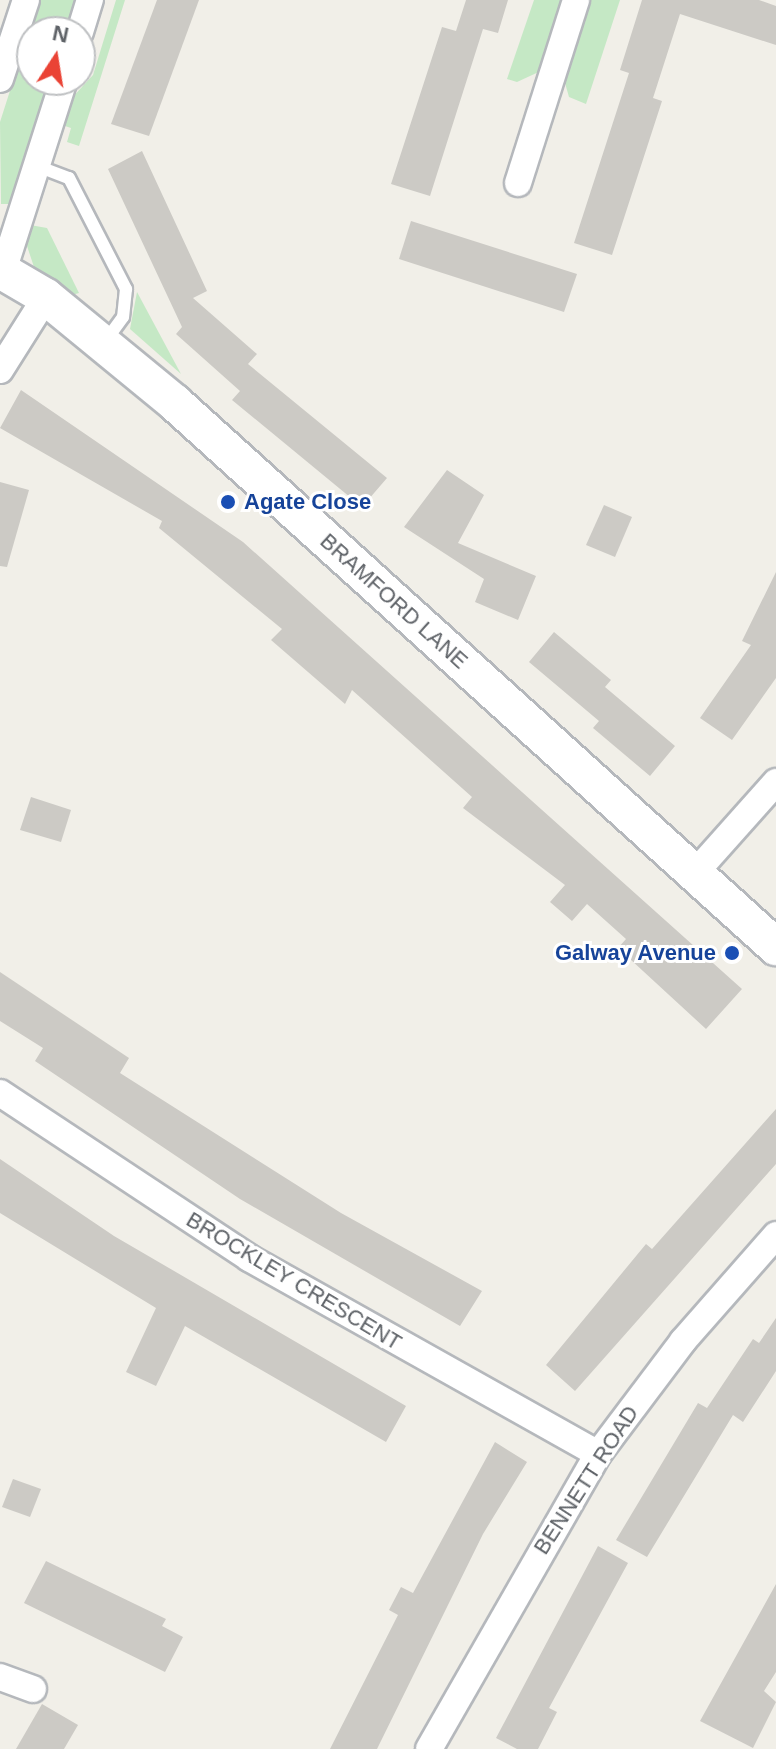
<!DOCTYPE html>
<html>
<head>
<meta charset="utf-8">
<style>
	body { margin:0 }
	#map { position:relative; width:776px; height:1749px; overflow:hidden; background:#f1efe8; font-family:Arial,sans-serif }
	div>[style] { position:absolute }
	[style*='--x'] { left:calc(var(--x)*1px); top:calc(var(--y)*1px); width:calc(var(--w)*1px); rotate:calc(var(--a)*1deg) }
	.green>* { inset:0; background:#c5e8c5 }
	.building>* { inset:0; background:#cccac5 }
	.roads { filter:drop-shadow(2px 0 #b5b8bc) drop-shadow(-2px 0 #b5b8bc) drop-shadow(0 2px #b5b8bc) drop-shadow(0 -2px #b5b8bc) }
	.lane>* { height:12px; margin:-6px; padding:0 6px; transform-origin:6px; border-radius:6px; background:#fff }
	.street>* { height:26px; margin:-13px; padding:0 13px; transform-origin:13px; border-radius:13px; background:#fff }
	.secondary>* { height:36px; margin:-18px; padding:0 18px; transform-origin:18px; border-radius:18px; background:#fff }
	.dots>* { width:22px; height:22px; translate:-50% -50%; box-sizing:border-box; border:4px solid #fff; border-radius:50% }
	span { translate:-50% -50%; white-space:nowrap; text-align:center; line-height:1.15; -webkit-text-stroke:6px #fff; paint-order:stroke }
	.transit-label { font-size:22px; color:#164399; font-weight:700 }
	.left { translate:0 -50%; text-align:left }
	.right { translate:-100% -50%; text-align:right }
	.street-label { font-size:22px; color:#5f6368 }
	.north { position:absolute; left:16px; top:16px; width:80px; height:80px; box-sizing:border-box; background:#fff; border:2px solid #bfc1c3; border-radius:50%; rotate:12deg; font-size:22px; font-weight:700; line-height:32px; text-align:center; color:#5f6368 }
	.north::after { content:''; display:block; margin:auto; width:28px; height:36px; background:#ea4335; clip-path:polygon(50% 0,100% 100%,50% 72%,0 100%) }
</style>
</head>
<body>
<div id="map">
	<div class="green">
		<i style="clip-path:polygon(39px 0,78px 0,68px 32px,32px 32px,32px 80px,53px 80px,13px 204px,1px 204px,0 122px)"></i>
		<i style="clip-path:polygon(116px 0,125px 0,79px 146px,67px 142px,71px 128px,62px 125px,70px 100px,93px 75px)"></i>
		<i style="clip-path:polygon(534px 0,567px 0,543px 70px,517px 82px,507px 79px)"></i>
		<i style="clip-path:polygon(586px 0,620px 0,586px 104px,569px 97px,563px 76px)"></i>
		<i style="clip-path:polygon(30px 225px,47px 228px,79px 293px,72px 295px,34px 267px,26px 243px)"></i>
		<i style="clip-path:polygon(137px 292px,181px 374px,130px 329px)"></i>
	</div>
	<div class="building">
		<i style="clip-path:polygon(157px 0,199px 0,149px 136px,111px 124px)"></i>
		<i style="clip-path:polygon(466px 0,508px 0,498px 33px,483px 29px,430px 196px,391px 184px,442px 27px,456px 31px)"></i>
		<i style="clip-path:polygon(642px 0,759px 0,776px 6px,776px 45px,680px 14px,653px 98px,662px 101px,612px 255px,574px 243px,629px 73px,620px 70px)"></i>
		<i style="clip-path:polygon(142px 151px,207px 291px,193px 298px,257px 354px,248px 364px,387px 478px,362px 507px,232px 400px,240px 391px,176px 334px,182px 327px,108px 169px)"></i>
		<i style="clip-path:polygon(411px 221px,577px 274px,564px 312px,399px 259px)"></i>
		<i style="clip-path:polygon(21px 390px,243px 542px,742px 989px,706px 1029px,618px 948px,626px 939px,587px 904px,572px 921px,550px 902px,565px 885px,463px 808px,472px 797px,352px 690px,345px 704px,271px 640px,282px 629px,159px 528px,162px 521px,0 428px)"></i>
		<i style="clip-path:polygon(447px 470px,484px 495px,458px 543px,536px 576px,518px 620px,475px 602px,484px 579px,404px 527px)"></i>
		<i style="clip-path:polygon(0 482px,29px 490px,7px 567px,0 566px)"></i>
		<i style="clip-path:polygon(604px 505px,632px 517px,615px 557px,586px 545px)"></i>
		<i style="clip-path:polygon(776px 572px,776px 678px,732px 740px,700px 718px,751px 645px,742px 641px)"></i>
		<i style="clip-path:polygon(554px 632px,611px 680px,605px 687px,675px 746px,650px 776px,593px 728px,599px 721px,529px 662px)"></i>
		<i style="clip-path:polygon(31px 797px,71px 810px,61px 842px,20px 830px)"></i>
		<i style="clip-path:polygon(0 972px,129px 1058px,120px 1073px,341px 1213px,482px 1291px,460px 1326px,240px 1199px,35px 1061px,43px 1048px,0 1021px)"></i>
		<i style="clip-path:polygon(776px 1109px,776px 1164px,575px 1391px,546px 1365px,646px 1244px,652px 1249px)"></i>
		<i style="clip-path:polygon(0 1159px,114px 1236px,406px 1406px,386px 1442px,185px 1326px,156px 1386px,126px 1372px,156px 1308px,0 1213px)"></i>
		<i style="clip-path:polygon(776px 1318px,776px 1371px,743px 1422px,733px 1415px,647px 1557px,616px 1540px,698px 1403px,707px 1408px,753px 1339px,759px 1343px)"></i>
		<i style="clip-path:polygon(495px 1442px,527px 1462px,483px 1534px,377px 1749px,330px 1749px,398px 1615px,389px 1610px,401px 1587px,413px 1593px)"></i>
		<i style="clip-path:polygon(13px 1479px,41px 1489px,30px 1517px,2px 1507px)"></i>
		<i style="clip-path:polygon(598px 1546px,628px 1563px,549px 1708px,557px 1712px,538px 1749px,517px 1749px,496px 1738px)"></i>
		<i style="clip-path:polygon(46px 1561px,166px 1619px,162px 1626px,183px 1637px,165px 1672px,24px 1603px)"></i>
		<i style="clip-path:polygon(776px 1584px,776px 1672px,764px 1691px,776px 1702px,753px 1748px,700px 1721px)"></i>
		<i style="clip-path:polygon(42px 1704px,78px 1725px,64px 1749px,16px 1749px)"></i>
	</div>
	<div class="roads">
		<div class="lane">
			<i style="--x:37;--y:166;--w:34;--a:21"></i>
			<i style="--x:69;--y:178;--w:125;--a:62.8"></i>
			<i style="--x:126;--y:289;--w:28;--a:96"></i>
			<i style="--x:123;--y:317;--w:31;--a:126"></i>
		</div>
		<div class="street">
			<i style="--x:80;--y:32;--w:34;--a:-73"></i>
			<i style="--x:0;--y:79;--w:83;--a:-71.8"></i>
			<i style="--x:518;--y:183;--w:192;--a:-72.4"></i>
			<i style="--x:3;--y:271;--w:201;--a:-72.3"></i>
			<i style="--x:0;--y:370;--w:86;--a:-57.8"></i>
			<i style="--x:695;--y:873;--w:122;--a:-48.3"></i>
			<i style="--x:0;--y:1093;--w:299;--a:33.5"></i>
			<i style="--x:249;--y:1258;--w:400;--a:29.3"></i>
			<i style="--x:0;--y:1677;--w:35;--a:20"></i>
			<i style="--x:429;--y:1749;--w:340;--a:-60.2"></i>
			<i style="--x:598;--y:1454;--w:141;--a:-53"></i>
			<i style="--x:683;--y:1341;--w:141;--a:-48.7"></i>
		</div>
		<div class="secondary">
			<i style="--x:0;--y:270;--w:53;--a:30.4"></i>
			<i style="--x:46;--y:297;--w:167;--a:39.4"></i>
			<i style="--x:175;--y:403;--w:811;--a:42.15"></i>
		</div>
	</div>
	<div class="dots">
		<i style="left:228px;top:502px;background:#1a4fb4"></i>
		<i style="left:732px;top:953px;background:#1a4fb4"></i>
	</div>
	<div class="transit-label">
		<span class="left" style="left:244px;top:502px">Agate Close</span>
		<span class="right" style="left:716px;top:953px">Galway Avenue</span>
	</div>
	<div class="street-label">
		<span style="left:394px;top:601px;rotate:42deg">BRAMFORD LANE</span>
		<span style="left:294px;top:1281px;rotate:31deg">BROCKLEY CRESCENT</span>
		<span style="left:586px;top:1480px;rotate:-57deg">BENNETT ROAD</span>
	</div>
	<div class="north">N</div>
</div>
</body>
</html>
